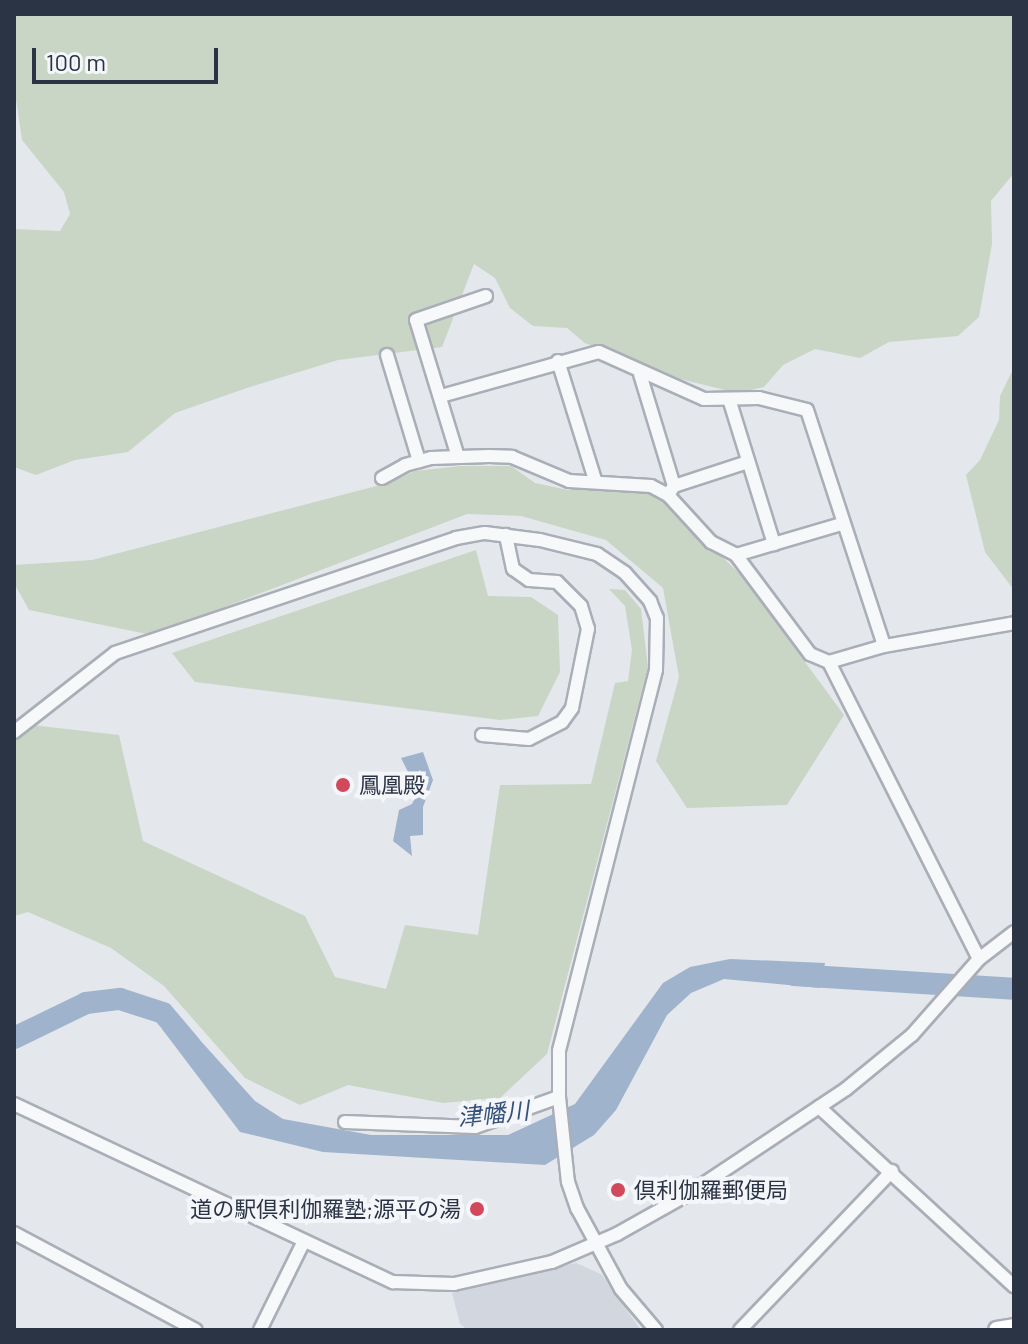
<!DOCTYPE html>
<html>
<head>
<meta charset="utf-8">
<style>
	body { margin:0 }
	#map { position:relative; width:1028px; height:1344px; overflow:hidden; background:#e4e7ec; font-family:Barlow,"Noto Sans JP",sans-serif }
	div>[style] { position:absolute }
	[style*='--x'] { left:calc(var(--x)*1px); top:calc(var(--y)*1px); width:calc(var(--w)*1px); rotate:calc(var(--a)*1deg) }
	.built>* { inset:0; background:#d2d6de }
	.green>* { inset:0; background:#c9d6c5 }
	.water>* { inset:0; background:#9fb4cc }
	.river>* { height:22px; margin:-11px; padding:0 11px; transform-origin:11px; border-radius:11px; background:#9fb4cc }
	.roads { filter:drop-shadow(2px 0 #a9aeb7) drop-shadow(-2px 0 #a9aeb7) drop-shadow(0 2px #a9aeb7) drop-shadow(0 -2px #a9aeb7) }
	.minor>* { height:12px; margin:-6px; padding:0 6px; transform-origin:6px; border-radius:6px; background:#f7f8fa }
	.major>* { height:16px; margin:-8px; padding:0 8px; transform-origin:8px; border-radius:8px; background:#fff }
	.dots>* { width:22px; height:22px; translate:-50% -50%; box-sizing:border-box; border:4px solid #f4f6f9; border-radius:50% }
	span { translate:-50% -50%; white-space:nowrap; text-align:center; line-height:1.15; -webkit-text-stroke:8px #f4f6f9; paint-order:stroke }
	.poi-label { font-size:22px; color:#2b3445 }
	.left { translate:0 -50%; text-align:left }
	.right { translate:-100% -50%; text-align:right }
	.water-label { font-size:24px; color:#34527a; font-style:italic }
	.frame { position:absolute; inset:0; border:16px solid #2b3445; pointer-events:none }
	.scale { position:absolute; left:32px; top:48px; width:186px; height:36px; box-sizing:border-box; border:4px solid #2b3445; border-top:0; padding-left:10px; font-size:24px; line-height:28px; white-space:nowrap; color:#2b3445; -webkit-text-stroke:6px #f4f6f9; paint-order:stroke }
</style>
</head>
<body>
<div id="map">
	<div class="built">
		<i style="clip-path:polygon(576px 1263px,601px 1274px,641px 1330px,468px 1330px,460px 1324px,452px 1293px)"></i>
	</div>
	<div class="green">
		<i style="clip-path:polygon(14px 14px,1014px 14px,1014px 173px,991px 201px,992px 244px,979px 317px,958px 336px,889px 342px,860px 358px,815px 349px,783px 365px,764px 387px,737px 393px,664px 375px,585px 343px,567px 328px,533px 326px,510px 308px,495px 278px,474px 264px,442px 347px,338px 360px,247px 388px,175px 413px,128px 452px,75px 460px,36px 475px,14px 467px,14px 229px,60px 231px,70px 214px,64px 192px,22px 140px,14px 86px)"></i>
		<i style="clip-path:polygon(1014px 367px,1014px 590px,985px 552px,966px 475px,980px 460px,999px 420px,1000px 396px)"></i>
		<i style="clip-path:polygon(461px 466px,511px 466px,535px 483px,568px 490px,596px 485px,658px 495px,741px 575px,844px 715px,787px 805px,687px 808px,656px 761px,679px 677px,663px 588px,606px 540px,521px 516px,467px 514px,152px 635px,29px 610px,14px 583px,14px 565px,92px 560px,388px 483px,415px 471px)"></i>
		<i style="clip-path:polygon(476px 550px,488px 596px,531px 597px,558px 615px,560px 672px,538px 716px,500px 720px,195px 682px,172px 653px)"></i>
		<i style="clip-path:polygon(609px 589px,625px 590px,641px 609px,648px 667px,547px 1054px,500px 1098px,443px 1103px,348px 1085px,300px 1105px,245px 1078px,164px 986px,111px 948px,28px 912px,14px 916px,14px 723px,119px 735px,143px 841px,305px 916px,335px 977px,386px 989px,405px 925px,478px 935px,500px 785px,591px 784px,615px 683px,628px 681px,632px 650px,625px 606px)"></i>
	</div>
	<div class="water">
		<i style="clip-path:polygon(423px 752px,433px 780px,423px 807px,423px 835px,410px 836px,412px 856px,393px 841px,399px 810px,412px 804px,418px 792px,401px 758px)"></i>
		<i style="clip-path:polygon(730px 959px,825px 963px,820px 988px,724px 979px,691px 993px,667px 1015px,616px 1110px,594px 1135px,545px 1165px,323px 1152px,240px 1132px,162px 1029px,180px 1018px,255px 1101px,283px 1119px,371px 1135px,508px 1135px,575px 1104px,663px 983px,690px 967px)"></i>
	</div>
	<div class="river">
		<i style="--x:794;--y:975;--w:220;--a:3.6"></i>
		<i style="--x:14;--y:1038;--w:80;--a:-25.9"></i>
		<i style="--x:86;--y:1003;--w:34;--a:-7"></i>
		<i style="--x:120;--y:999;--w:45;--a:18"></i>
		<i style="--x:163;--y:1013;--w:42;--a:49.8"></i>
	</div>
	<div class="roads">
		<div class="minor">
			<i style="--x:387;--y:355;--w:111;--a:73.2"></i>
			<i style="--x:558;--y:361;--w:125;--a:72.7"></i>
			<i style="--x:640;--y:374;--w:117;--a:73.1"></i>
			<i style="--x:674;--y:486;--w:11;--a:124"></i>
			<i style="--x:441;--y:396;--w:164;--a:-15.6"></i>
			<i style="--x:599;--y:352;--w:115;--a:24.1"></i>
			<i style="--x:704;--y:399;--w:55;--a:-1"></i>
			<i style="--x:759;--y:398;--w:49;--a:14"></i>
			<i style="--x:807;--y:410;--w:248;--a:71.9"></i>
			<i style="--x:730;--y:402;--w:149;--a:72.8"></i>
			<i style="--x:458;--y:457;--w:143;--a:-107"></i>
			<i style="--x:416;--y:320;--w:74;--a:-18.9"></i>
			<i style="--x:382;--y:478;--w:26;--a:-29"></i>
			<i style="--x:405;--y:465;--w:27;--a:-15"></i>
			<i style="--x:431;--y:458;--w:58;--a:-2"></i>
			<i style="--x:489;--y:456;--w:23;--a:2"></i>
			<i style="--x:512;--y:457;--w:62;--a:22.8"></i>
			<i style="--x:569;--y:481;--w:82;--a:3.5"></i>
			<i style="--x:651;--y:486;--w:19;--a:28"></i>
			<i style="--x:668;--y:495;--w:64;--a:47.5"></i>
			<i style="--x:711;--y:542;--w:28;--a:27"></i>
			<i style="--x:736;--y:555;--w:124;--a:53.2"></i>
			<i style="--x:810;--y:654;--w:21;--a:23"></i>
			<i style="--x:674;--y:486;--w:78;--a:-18"></i>
			<i style="--x:736;--y:555;--w:109;--a:-16.4"></i>
			<i style="--x:14;--y:732;--w:128;--a:-38"></i>
			<i style="--x:115;--y:653;--w:360;--a:-18.6"></i>
			<i style="--x:456;--y:538;--w:29;--a:-10"></i>
			<i style="--x:485;--y:533;--w:55;--a:7.3"></i>
			<i style="--x:540;--y:540;--w:59;--a:13.8"></i>
			<i style="--x:597;--y:554;--w:34;--a:34"></i>
			<i style="--x:625;--y:573;--w:38;--a:48"></i>
			<i style="--x:650;--y:601;--w:18;--a:68"></i>
			<i style="--x:657;--y:618;--w:52;--a:91.1"></i>
			<i style="--x:656;--y:670;--w:393;--a:104.3"></i>
			<i style="--x:559;--y:1051;--w:46;--a:90"></i>
			<i style="--x:559;--y:1097;--w:85;--a:84"></i>
			<i style="--x:568;--y:1182;--w:28;--a:71"></i>
			<i style="--x:577;--y:1208;--w:92;--a:61.5"></i>
			<i style="--x:621;--y:1289;--w:54;--a:49.5"></i>
			<i style="--x:482;--y:735;--w:47;--a:4.9"></i>
			<i style="--x:529;--y:739;--w:37;--a:-27"></i>
			<i style="--x:562;--y:722;--w:17;--a:-54"></i>
			<i style="--x:572;--y:708;--w:81;--a:-78.6"></i>
			<i style="--x:588;--y:629;--w:24;--a:-107"></i>
			<i style="--x:581;--y:606;--w:34;--a:-135"></i>
			<i style="--x:557;--y:582;--w:28;--a:-176"></i>
			<i style="--x:529;--y:580;--w:19;--a:-145"></i>
			<i style="--x:513;--y:569;--w:35;--a:-102"></i>
			<i style="--x:979;--y:959;--w:333;--a:-116.8"></i>
			<i style="--x:829;--y:662;--w:57;--a:-16.2"></i>
			<i style="--x:884;--y:646;--w:132;--a:-10"></i>
			<i style="--x:14;--y:1104;--w:419;--a:25.2"></i>
			<i style="--x:393;--y:1282;--w:61;--a:1.9"></i>
			<i style="--x:454;--y:1284;--w:100;--a:-12.7"></i>
			<i style="--x:552;--y:1262;--w:71;--a:-23.3"></i>
			<i style="--x:617;--y:1234;--w:84;--a:-29.3"></i>
			<i style="--x:690;--y:1193;--w:187;--a:-33.7"></i>
			<i style="--x:846;--y:1089;--w:85;--a:-39.3"></i>
			<i style="--x:912;--y:1035;--w:101;--a:-48.6"></i>
			<i style="--x:979;--y:959;--w:44;--a:-37.6"></i>
			<i style="--x:819;--y:1107;--w:265;--a:42.6"></i>
			<i style="--x:345;--y:1122;--w:130;--a:2.2"></i>
			<i style="--x:475;--y:1127;--w:89;--a:-19.7"></i>
			<i style="--x:14;--y:1233;--w:206;--a:28.1"></i>
			<i style="--x:260;--y:1330;--w:99;--a:-63.7"></i>
			<i style="--x:740;--y:1330;--w:220;--a:-46.3"></i>
		</div>
		<div class="major">
			<i style="--x:997;--y:1330;--w:17;--a:-10"></i>
		</div>
	</div>
	<div class="dots">
		<i style="left:343px;top:785px;background:#d1495b"></i>
		<i style="left:618px;top:1190px;background:#d1495b"></i>
		<i style="left:477px;top:1209px;background:#d1495b"></i>
	</div>
	<div class="poi-label">
		<span class="left" style="left:359px;top:785px">鳳凰殿</span>
		<span class="left" style="left:634px;top:1190px">倶利伽羅郵便局</span>
		<span class="right" style="left:461px;top:1209px">道の駅倶利伽羅塾;源平の湯</span>
	</div>
	<div class="water-label">
		<span style="left:493px;top:1113px;rotate:-6deg">津幡川</span>
	</div>
	<div class="frame"></div>
	<div class="scale">100 m</div>
</div>
</body>
</html>
